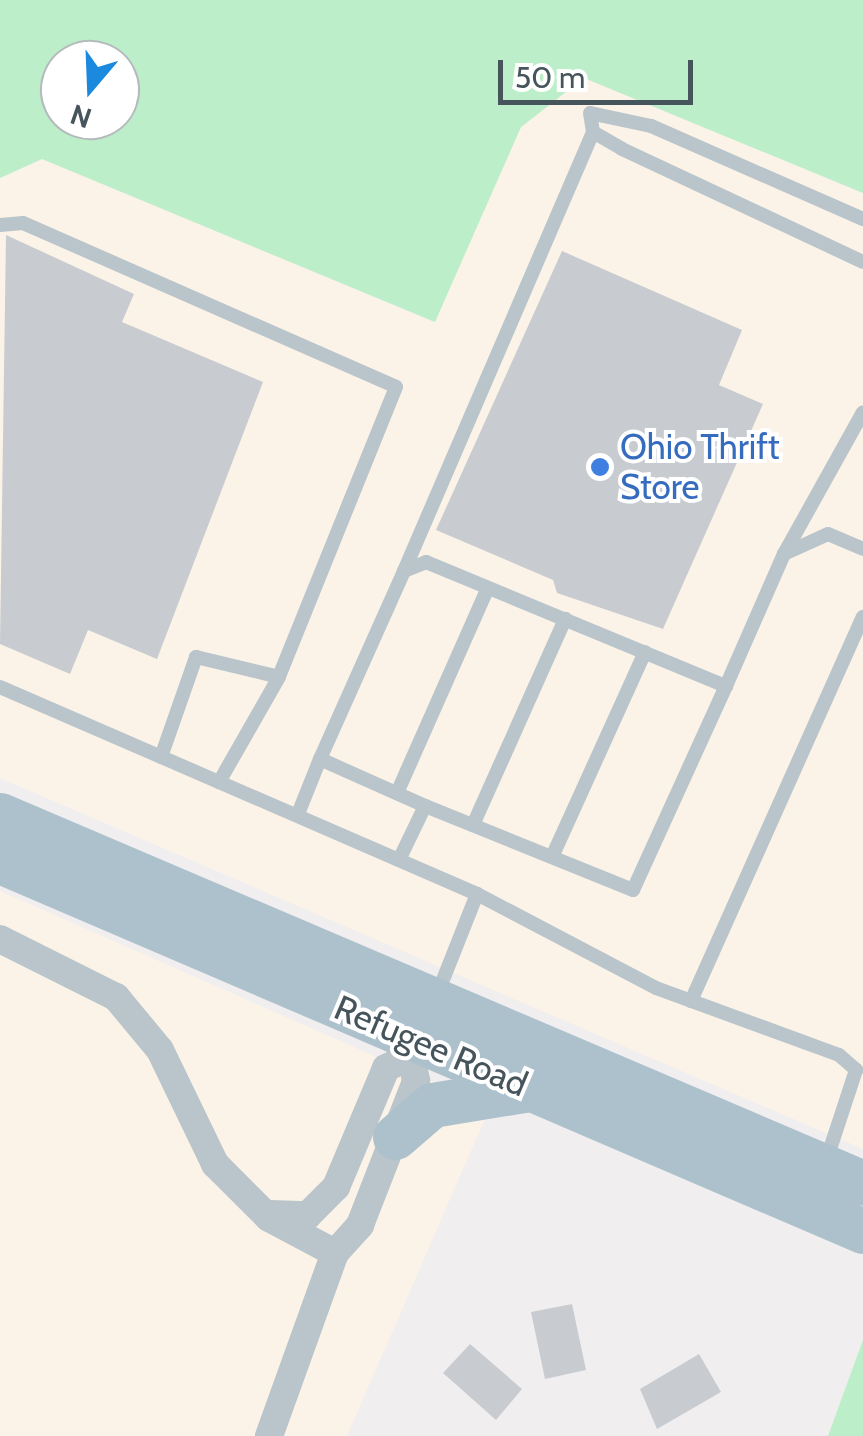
<!DOCTYPE html>
<html>
<head>
<meta charset="utf-8">
<style>
	body { margin:0 }
	#map { position:relative; width:863px; height:1436px; overflow:hidden; background:#f0eeee; font-family:Cabin,sans-serif }
	div>[style] { position:absolute }
	[style*='--x'] { left:calc(var(--x)*1px); top:calc(var(--y)*1px); width:calc(var(--w)*1px); rotate:calc(var(--a)*1deg) }
	.commercial>* { inset:0; background:#fbf3e7 }
	.green>* { inset:0; background:#bceec9 }
	.building>* { inset:0; background:#c8ccd1 }
	.service>* { height:14px; margin:-7px; padding:0 7px; transform-origin:7px; border-radius:7px; background:#b9c4cb }
	.minor>* { height:28px; margin:-14px; padding:0 14px; transform-origin:14px; border-radius:14px; background:#b9c4cb }
	.primary>* { height:45px; margin:-22.5px; padding:0 22.5px; transform-origin:22.5px; border-radius:22.5px; background:#adc1cd }
	.dots>* { width:28px; height:28px; translate:-50% -50%; box-sizing:border-box; border:5px solid #fff; border-radius:50% }
	span { translate:-50% -50%; white-space:nowrap; text-align:center; line-height:1.15; -webkit-text-stroke:8px #fff; paint-order:stroke }
	.shop-label { font-size:35px; color:#366cbe }
	.left { translate:0 -50%; text-align:left }
	.street-label { font-size:35px; color:#46545b }
	.north { position:absolute; left:40px; top:40px; width:100px; height:100px; box-sizing:border-box; background:#fff; border:2px solid #b5bbbd; border-radius:50%; rotate:199deg; font-size:28px; font-weight:700; line-height:40px; text-align:center; color:#46545b }
	.north::after { content:''; display:block; margin:auto; width:35px; height:45px; background:#1a89de; clip-path:polygon(50% 0,100% 100%,50% 72%,0 100%) }
	.scale { position:absolute; left:498px; top:60px; width:195px; height:45px; box-sizing:border-box; border:5px solid #46545b; border-top:0; padding-left:12px; font-size:30px; line-height:35px; white-space:nowrap; color:#46545b; -webkit-text-stroke:8px #fff; paint-order:stroke }
</style>
</head>
<body>
<div id="map">
	<div class="commercial">
		<i style="clip-path:polygon(584px 78px,863px 193px,863px 1149px,0 778px,0 178px,42px 159px,434px 322px,521px 127px)"></i>
		<i style="clip-path:polygon(0 891px,490px 1107px,347px 1436px,0 1436px)"></i>
	</div>
	<div class="green">
		<i style="clip-path:polygon(evenodd,0 0,863px 0,863px 193px,584px 78px,521px 127px,435px 322px,42px 159px,0 178px,0 0,60px 60px,120px 60px,120px 120px,60px 120px,60px 60px)"></i>
		<i style="clip-path:polygon(863px 1340px,863px 1436px,828px 1436px)"></i>
	</div>
	<div class="building">
		<i style="clip-path:polygon(6px 235px,134px 294px,122px 322px,263px 382px,157px 659px,88px 630px,70px 674px,0 644px)"></i>
		<i style="clip-path:polygon(562px 251px,742px 330px,719px 385px,763px 404px,663px 629px,557px 593px,553px 580px,436px 530px)"></i>
		<i style="clip-path:polygon(572px 1304px,586px 1370px,545px 1379px,531px 1312px)"></i>
		<i style="clip-path:polygon(470px 1344px,522px 1389px,496px 1420px,443px 1373px)"></i>
		<i style="clip-path:polygon(699px 1354px,721px 1392px,657px 1429px,640px 1389px)"></i>
	</div>
	<div class="service">
		<i style="--x:863;--y:219;--w:232;--a:-156.3"></i>
		<i style="--x:651;--y:126;--w:62;--a:-168"></i>
		<i style="--x:590;--y:113;--w:19;--a:81"></i>
		<i style="--x:593;--y:132;--w:34;--a:30"></i>
		<i style="--x:622;--y:149;--w:266;--a:25.1"></i>
		<i style="--x:0;--y:225;--w:23;--a:-5"></i>
		<i style="--x:23;--y:223;--w:407;--a:23.7"></i>
		<i style="--x:396;--y:387;--w:313;--a:112"></i>
		<i style="--x:279;--y:677;--w:121;--a:119.7"></i>
		<i style="--x:784;--y:554;--w:162;--a:-60.9"></i>
		<i style="--x:404;--y:571;--w:478;--a:-66.7"></i>
		<i style="--x:726;--y:686;--w:144;--a:-66.3"></i>
		<i style="--x:784;--y:554;--w:48;--a:-24.4"></i>
		<i style="--x:828;--y:534;--w:38;--a:23"></i>
		<i style="--x:0;--y:687;--w:520;--a:23.46"></i>
		<i style="--x:477;--y:894;--w:202;--a:27.7"></i>
		<i style="--x:656;--y:988;--w:195;--a:20.1"></i>
		<i style="--x:839;--y:1055;--w:23;--a:41"></i>
		<i style="--x:856;--y:1070;--w:96;--a:108.2"></i>
		<i style="--x:161;--y:757;--w:106;--a:-70.7"></i>
		<i style="--x:196;--y:657;--w:85;--a:13.5"></i>
		<i style="--x:320;--y:759;--w:206;--a:-65.9"></i>
		<i style="--x:404;--y:571;--w:24;--a:-22"></i>
		<i style="--x:426;--y:562;--w:325;--a:22.5"></i>
		<i style="--x:726;--y:686;--w:224;--a:114.5"></i>
		<i style="--x:633;--y:890;--w:224;--a:-158"></i>
		<i style="--x:397;--y:793;--w:224;--a:-66.1"></i>
		<i style="--x:298;--y:814;--w:59;--a:-68.2"></i>
		<i style="--x:320;--y:759;--w:115;--a:24.1"></i>
		<i style="--x:425;--y:806;--w:60;--a:115.7"></i>
		<i style="--x:473;--y:825;--w:226;--a:-65.9"></i>
		<i style="--x:552;--y:857;--w:225;--a:-65.6"></i>
		<i style="--x:437;--y:995;--w:109;--a:-68.4"></i>
		<i style="--x:691;--y:1001;--w:421;--a:-65.9"></i>
	</div>
	<div class="minor">
		<i style="--x:0;--y:939;--w:130;--a:26.6"></i>
		<i style="--x:116;--y:997;--w:69;--a:50.3"></i>
		<i style="--x:160;--y:1050;--w:127;--a:64.2"></i>
		<i style="--x:215;--y:1164;--w:76;--a:45"></i>
		<i style="--x:269;--y:1218;--w:75;--a:27.9"></i>
		<i style="--x:270;--y:1214;--w:38;--a:2"></i>
		<i style="--x:308;--y:1215;--w:40;--a:-45"></i>
		<i style="--x:336;--y:1187;--w:129;--a:-67.2"></i>
		<i style="--x:386;--y:1068;--w:28;--a:-26"></i>
		<i style="--x:269;--y:1436;--w:195;--a:-70.2"></i>
		<i style="--x:335;--y:1253;--w:38;--a:-48"></i>
		<i style="--x:360;--y:1225;--w:155;--a:-68.7"></i>
		<i style="--x:416;--y:1081;--w:25;--a:-101"></i>
		<i style="--x:411;--y:1056;--w:31;--a:-68"></i>
	</div>
	<div class="primary">
		<i style="--x:0;--y:815;--w:938;--a:23.09"></i>
		<i style="--x:0;--y:861;--w:939;--a:23.21"></i>
		<i style="--x:395;--y:1137;--w:49;--a:-40.9"></i>
		<i style="--x:432;--y:1105;--w:93;--a:-9.3"></i>
	</div>
	<div class="dots">
		<i style="left:600px;top:467px;background:#3f7fe0"></i>
	</div>
	<div class="shop-label">
		<span class="left" style="left:620px;top:467px">Ohio Thrift<br>Store</span>
	</div>
	<div class="street-label">
		<span style="left:431px;top:1046px;rotate:23deg">Refugee Road</span>
	</div>
	<div class="north">N</div>
	<div class="scale">50 m</div>
</div>
</body>
</html>
